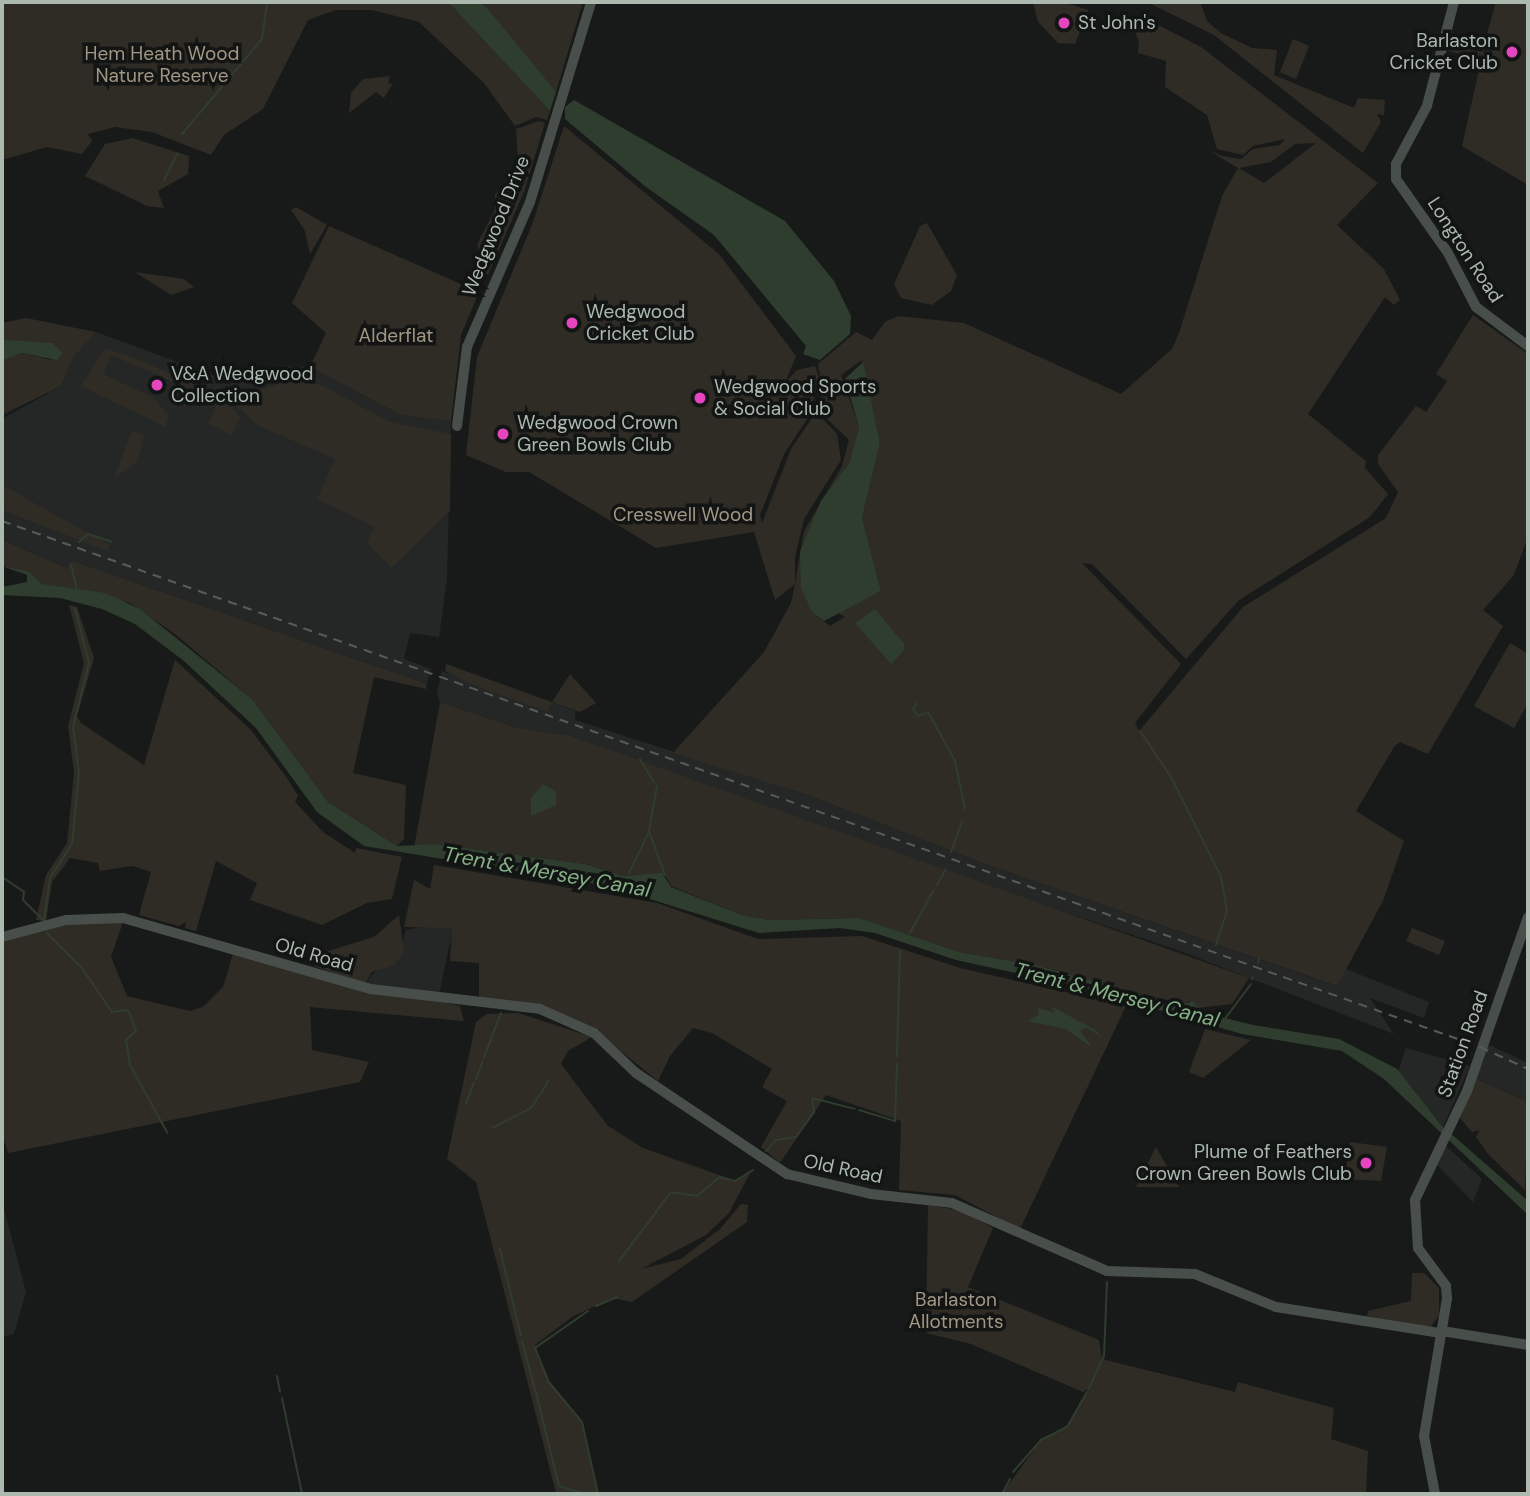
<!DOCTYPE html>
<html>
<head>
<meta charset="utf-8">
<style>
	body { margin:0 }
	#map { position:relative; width:1530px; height:1496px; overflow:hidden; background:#181a19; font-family:"DM Sans",sans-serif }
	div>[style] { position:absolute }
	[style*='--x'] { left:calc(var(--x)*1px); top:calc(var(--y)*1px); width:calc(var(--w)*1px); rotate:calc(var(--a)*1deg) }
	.built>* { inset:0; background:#242726 }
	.green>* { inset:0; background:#2f2c26 }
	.water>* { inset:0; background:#2f3d2f }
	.stream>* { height:2px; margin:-1px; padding:0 1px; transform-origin:1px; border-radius:1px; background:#2f3d2f }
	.secondary>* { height:10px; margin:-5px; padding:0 5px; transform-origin:5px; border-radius:5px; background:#484f4a }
	.rail>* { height:2px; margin-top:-1px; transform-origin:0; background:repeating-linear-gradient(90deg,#555c57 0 9px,transparent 0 16px) }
	.dots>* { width:19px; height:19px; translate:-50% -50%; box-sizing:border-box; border:4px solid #131514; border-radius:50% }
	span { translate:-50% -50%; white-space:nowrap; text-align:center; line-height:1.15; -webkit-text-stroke:7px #131514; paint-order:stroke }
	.poi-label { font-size:19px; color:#abb9af }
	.left { translate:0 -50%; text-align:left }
	.right { translate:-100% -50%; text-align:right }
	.park-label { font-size:19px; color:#a29784 }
	.street-label { font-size:19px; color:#abb9af }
	.water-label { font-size:21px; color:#85b187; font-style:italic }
	.frame { position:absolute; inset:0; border:4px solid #abb9af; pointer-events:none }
</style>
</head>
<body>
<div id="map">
	<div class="built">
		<i style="clip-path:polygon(96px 332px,218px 377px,241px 379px,277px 366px,310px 367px,399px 414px,451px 422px,447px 579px,439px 637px,410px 633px,404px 659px,431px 669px,427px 684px,73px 561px,67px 568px,2px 540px,2px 419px,61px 386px,74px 357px)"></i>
		<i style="clip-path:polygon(442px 671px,549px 710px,552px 702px,575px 711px,575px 720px,805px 794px,991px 866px,1336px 986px,1346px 969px,1429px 1002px,1424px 1018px,1370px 998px,1394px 1034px,1180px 951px,820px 829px,571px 736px,515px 727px,440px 702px,437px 693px)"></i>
		<i style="clip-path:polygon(425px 926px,453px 928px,439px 995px,365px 984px,379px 967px,395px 965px,406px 930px)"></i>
		<i style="clip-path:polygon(1487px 1044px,1528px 1063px,1528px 1102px,1476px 1079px)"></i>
		<i style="clip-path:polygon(1406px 1048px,1470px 1066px,1443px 1127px,1397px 1075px)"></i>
		<i style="clip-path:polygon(1444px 1144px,1482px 1179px,1473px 1202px,1434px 1162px)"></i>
		<i style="clip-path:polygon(2px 1201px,26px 1292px,14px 1334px,2px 1337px)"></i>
	</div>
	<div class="green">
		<i style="clip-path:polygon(2px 2px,448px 2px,550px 111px,547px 120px,536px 117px,515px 126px,484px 83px,419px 22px,372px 10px,336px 10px,308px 20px,263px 109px,224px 135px,211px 155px,152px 132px,115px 127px,88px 134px,92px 141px,82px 154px,47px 147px,2px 160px)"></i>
		<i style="clip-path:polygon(481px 2px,583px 2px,556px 92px,521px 52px)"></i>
		<i style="clip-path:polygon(1033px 2px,1062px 2px,1089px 10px,1075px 44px,1058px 43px,1038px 22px)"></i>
		<i style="clip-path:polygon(1200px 2px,1207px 21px,1221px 33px,1252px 48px,1277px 50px,1274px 75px,1354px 108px,1358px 98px,1385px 100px,1384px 115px,1377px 114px,1381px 122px,1363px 153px,1214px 35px,1149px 3px)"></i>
		<i style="clip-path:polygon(1496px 2px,1528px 2px,1528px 185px,1462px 146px,1481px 61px,1444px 49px,1446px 42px,1482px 52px)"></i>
		<i style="clip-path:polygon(evenodd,1129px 20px,1156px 24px,1201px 47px,1378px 183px,1337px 225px,1384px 269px,1400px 300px,1394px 305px,1385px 297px,1308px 414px,1366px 461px,1365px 468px,1388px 494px,1370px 517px,1238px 601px,1186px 659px,1092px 564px,1082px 563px,1181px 664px,1135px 723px,1139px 731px,1243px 607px,1386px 518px,1398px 492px,1378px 464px,1378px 455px,1416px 406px,1426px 412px,1447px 381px,1436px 374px,1473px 315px,1528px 354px,1528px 536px,1514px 575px,1483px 610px,1503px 626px,1428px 754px,1400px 742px,1394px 747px,1356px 811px,1404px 841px,1383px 901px,1337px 986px,991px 866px,805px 794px,673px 753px,764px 652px,791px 603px,795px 584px,775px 600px,754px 532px,656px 548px,529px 472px,506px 472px,466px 455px,477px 357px,532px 225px,564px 126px,719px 254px,796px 356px,785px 383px,797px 370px,815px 366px,820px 380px,812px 404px,785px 390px,813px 410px,784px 454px,760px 515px,762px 523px,791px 449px,816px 412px,837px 434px,841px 460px,804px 519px,795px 557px,795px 584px,804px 531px,842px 466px,849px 440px,816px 408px,823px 393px,818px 364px,856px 332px,872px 340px,885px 322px,898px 316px,964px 323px,1121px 394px,1172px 349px,1179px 333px,1222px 196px,1238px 168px,1208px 150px,1222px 156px,1241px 159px,1253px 149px,1280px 145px,1285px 139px,1253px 146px,1243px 155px,1217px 149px,1207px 115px,1165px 87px,1166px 61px,1138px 53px,1139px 41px,1129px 20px,1316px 143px,1264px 183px,1239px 168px,1271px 162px,1295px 144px,1316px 143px,1129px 20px,862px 360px,880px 443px,862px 518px,881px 591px,838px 613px,845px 617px,830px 626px,813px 613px,801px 565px,826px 494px,849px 463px,859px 427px,841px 375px,862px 360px)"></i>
		<i style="clip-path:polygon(1293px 39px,1309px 46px,1296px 79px,1280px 72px)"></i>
		<i style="clip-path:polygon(390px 76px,388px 84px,393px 83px,384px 98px,376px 92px,349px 113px,351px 93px,363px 79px)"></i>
		<i style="clip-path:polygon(539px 121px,545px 123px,524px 192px,488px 275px,478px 269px,478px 243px,495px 209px,495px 194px,508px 183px,518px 162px,516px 129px)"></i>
		<i style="clip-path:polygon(132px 138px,189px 156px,188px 174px,158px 191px,164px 208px,147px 206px,85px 176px,105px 144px)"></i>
		<i style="clip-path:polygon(296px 207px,327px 225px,310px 254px,305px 231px,291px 210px)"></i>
		<i style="clip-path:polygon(927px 223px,957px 275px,951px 291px,932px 305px,901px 298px,894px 284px,920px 226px)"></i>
		<i style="clip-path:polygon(329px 226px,479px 292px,461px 335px,451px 422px,399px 414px,310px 367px,326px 333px,292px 303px)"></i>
		<i style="clip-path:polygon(135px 272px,184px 279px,194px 287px,171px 295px)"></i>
		<i style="clip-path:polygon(26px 318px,96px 332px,74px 357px,61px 386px,2px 415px,2px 361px,20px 353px,52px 360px,63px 353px,53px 343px,2px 341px,2px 323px)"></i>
		<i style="clip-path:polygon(105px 349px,127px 355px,202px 387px,199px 393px,111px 355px,103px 374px,154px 398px,169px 416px,165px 427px,81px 386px)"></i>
		<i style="clip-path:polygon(289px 381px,321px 385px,390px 422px,451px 434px,450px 511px,391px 568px,367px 542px,375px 527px,317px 499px,335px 459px,259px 426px,222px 392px,256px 391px)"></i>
		<i style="clip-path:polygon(203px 389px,217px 394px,240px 417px,232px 435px,208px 423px,218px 401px)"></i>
		<i style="clip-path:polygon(132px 430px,144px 436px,137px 463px,114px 478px)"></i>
		<i style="clip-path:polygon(2px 485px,110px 545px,107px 551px,2px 510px)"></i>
		<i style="clip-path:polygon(2px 540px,67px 568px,73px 561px,427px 684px,426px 689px,374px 677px,353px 773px,406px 785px,404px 839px,397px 846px,328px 802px,252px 699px,175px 634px,130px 603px,41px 584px,28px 571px,2px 566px)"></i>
		<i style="clip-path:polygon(69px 605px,77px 607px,94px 658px,77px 716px,81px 723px,144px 765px,175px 660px,251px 730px,287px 778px,298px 796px,295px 802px,323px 832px,355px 853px,356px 848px,402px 857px,392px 899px,367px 903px,322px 925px,250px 900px,257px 883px,216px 861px,196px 931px,185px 928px,186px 922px,179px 926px,139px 915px,151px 872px,132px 866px,100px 871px,98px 863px,70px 858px,52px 882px,46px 921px,36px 920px,46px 875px,67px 843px,74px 773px,68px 726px,84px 663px)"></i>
		<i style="clip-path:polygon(1510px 643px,1528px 654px,1528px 703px,1514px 728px,1474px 706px)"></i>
		<i style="clip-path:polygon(446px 664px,552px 702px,570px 674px,596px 703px,580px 712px,552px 702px,548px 712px,468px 683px,445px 671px)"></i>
		<i style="clip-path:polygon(440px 702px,515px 727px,571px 736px,1249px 978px,1232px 1004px,1198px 1008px,1190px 1001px,1183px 1005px,1035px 965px,959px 952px,858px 918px,769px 920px,742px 915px,671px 886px,665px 875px,623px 876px,585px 864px,436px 844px,414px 848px)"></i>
		<i style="clip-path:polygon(434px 865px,657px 903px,758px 939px,862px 936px,960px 968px,1126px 1006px,1020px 1229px,955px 1195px,899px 1190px,901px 1121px,826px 1095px,780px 1163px,761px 1147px,787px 1101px,762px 1087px,772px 1069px,712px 1033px,693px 1028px,670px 1056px,658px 1081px,601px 1035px,566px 1015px,479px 998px,479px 963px,450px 961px,452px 928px,404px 927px,414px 880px,430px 889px)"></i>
		<i style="clip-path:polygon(399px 915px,404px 951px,395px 965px,372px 972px,365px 984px,314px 966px,328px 951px,374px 937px)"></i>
		<i style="clip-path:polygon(123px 922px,111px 957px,127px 996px,190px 1011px,203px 1007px,223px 987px,233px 954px,460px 1006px,464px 1021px,310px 1007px,312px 1050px,369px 1062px,360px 1082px,8px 1153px,2px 1133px,2px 941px,65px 924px)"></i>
		<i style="clip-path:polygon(1412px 928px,1445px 941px,1439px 955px,1406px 941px)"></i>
		<i style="clip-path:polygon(518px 1013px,592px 1037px,568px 1051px,561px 1064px,608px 1126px,643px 1148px,736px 1181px,750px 1173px,729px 1213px,706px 1235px,641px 1269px,681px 1259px,720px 1229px,741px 1204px,748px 1205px,747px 1222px,632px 1302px,612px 1298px,572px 1317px,535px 1345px,548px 1381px,582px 1422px,598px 1494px,556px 1493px,476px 1182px,447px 1159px,476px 1022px,487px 1014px)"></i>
		<i style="clip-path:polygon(1205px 1029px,1251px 1040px,1203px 1078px,1189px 1072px)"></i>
		<i style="clip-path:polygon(1476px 1079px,1528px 1102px,1525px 1190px,1488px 1154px,1476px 1137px,1480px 1130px,1472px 1132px,1460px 1118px)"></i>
		<i style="clip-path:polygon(1350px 1142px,1387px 1147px,1381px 1181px,1344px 1179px)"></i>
		<i style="clip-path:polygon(1156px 1147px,1179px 1187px,1136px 1187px)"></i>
		<i style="clip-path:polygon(928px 1205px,959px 1210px,993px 1228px,968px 1287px,1099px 1340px,1102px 1359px,1235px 1392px,1238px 1382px,1334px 1408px,1331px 1439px,1368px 1451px,1366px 1494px,1002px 1494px,1041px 1440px,1067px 1427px,1088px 1389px,1083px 1392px,971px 1344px,926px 1333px)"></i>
		<i style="clip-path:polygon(1412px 1273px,1424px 1273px,1439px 1288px,1439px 1315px,1430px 1328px,1367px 1316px,1368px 1311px,1411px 1301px)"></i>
	</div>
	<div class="water">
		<i style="clip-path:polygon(448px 2px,481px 2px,492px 14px,556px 92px,550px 111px)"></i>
		<i style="clip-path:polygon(574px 100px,785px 221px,834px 281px,851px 316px,850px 334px,820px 360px,803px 354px,806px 346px,714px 235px,646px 187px,565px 119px,565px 107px)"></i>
		<i style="clip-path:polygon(6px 340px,53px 343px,63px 353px,57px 360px,21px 353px,2px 361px,2px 341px)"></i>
		<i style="clip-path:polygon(863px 362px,880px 443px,862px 518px,881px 591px,824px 621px,813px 613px,801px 589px,800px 552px,821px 501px,849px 463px,859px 427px,845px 379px)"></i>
		<i style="clip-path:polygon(2px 566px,28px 571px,42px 584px,105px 593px,140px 609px,252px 699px,328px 802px,397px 846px,436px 844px,585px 864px,623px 876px,662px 873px,671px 887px,742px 915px,769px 920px,859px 918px,959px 952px,1035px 965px,1182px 1005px,1192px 1001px,1205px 1013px,1253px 1025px,1339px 1039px,1397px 1069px,1441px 1125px,1528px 1201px,1528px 1215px,1384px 1079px,1342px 1051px,1242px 1034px,1080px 987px,956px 960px,875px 933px,840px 928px,759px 933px,608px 886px,364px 846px,317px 812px,256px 728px,184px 661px,135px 624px,102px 609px,60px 598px,2px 595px,2px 587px,27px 582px,27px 575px)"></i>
		<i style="clip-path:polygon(875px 609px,904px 644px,905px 649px,891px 664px,855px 623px)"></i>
		<i style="clip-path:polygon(543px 784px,556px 792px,556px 805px,531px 816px,531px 798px)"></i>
		<i style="clip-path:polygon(1051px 1006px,1097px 1031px,1101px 1037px,1086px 1027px,1080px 1031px,1093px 1048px,1066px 1029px,1027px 1021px,1039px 1015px,1037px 1008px,1055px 1013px)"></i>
	</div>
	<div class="stream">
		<i style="--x:2;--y:20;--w:59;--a:90"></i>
		<i style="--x:182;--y:134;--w:124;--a:-49.9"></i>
		<i style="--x:262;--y:39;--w:37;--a:-82"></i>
		<i style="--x:164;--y:180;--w:30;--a:-63"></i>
		<i style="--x:79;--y:542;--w:12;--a:-42"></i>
		<i style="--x:88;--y:534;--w:25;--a:18"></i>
		<i style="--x:71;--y:564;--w:26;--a:77"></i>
		<i style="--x:917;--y:703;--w:7;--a:124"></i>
		<i style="--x:913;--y:709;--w:9;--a:54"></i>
		<i style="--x:918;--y:716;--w:11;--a:-22"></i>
		<i style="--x:928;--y:712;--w:56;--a:61.1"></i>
		<i style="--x:955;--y:761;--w:49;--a:78.2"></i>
		<i style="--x:1140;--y:731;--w:55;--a:56"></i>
		<i style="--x:1171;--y:777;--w:112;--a:63.4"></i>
		<i style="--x:1221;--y:877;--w:35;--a:80"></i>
		<i style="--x:1227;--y:911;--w:36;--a:108"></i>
		<i style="--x:640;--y:759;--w:27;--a:59"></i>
		<i style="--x:657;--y:786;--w:46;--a:100.1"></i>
		<i style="--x:649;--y:831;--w:47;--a:70"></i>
		<i style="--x:951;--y:852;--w:33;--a:-70"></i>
		<i style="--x:629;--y:873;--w:46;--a:-64"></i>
		<i style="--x:2;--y:877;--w:27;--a:34"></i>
		<i style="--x:24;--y:892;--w:8;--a:97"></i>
		<i style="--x:23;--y:900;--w:28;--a:45"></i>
		<i style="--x:937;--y:885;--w:18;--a:-61"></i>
		<i style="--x:44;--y:921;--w:43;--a:-82.1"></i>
		<i style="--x:50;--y:878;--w:40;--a:-57.1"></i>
		<i style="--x:72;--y:844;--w:71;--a:-84.4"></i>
		<i style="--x:79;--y:773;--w:46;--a:-97.4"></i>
		<i style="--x:73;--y:727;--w:66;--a:-76"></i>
		<i style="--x:89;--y:663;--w:57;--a:-104.3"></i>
		<i style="--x:47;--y:933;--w:48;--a:45"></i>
		<i style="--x:81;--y:967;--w:55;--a:55.4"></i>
		<i style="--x:112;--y:1012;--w:16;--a:-7"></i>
		<i style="--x:128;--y:1010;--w:22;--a:69"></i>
		<i style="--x:136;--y:1031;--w:13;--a:138"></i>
		<i style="--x:126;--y:1040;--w:25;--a:81"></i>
		<i style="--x:130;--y:1065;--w:77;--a:61.1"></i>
		<i style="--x:910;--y:933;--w:48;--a:-61.3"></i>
		<i style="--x:1258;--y:963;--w:4;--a:-76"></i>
		<i style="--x:1252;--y:979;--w:2;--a:-63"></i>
		<i style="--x:1224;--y:1020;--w:45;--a:-53.1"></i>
		<i style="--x:897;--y:1056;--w:106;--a:-88.4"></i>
		<i style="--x:484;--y:1057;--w:47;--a:-68.9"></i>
		<i style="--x:476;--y:1079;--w:19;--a:-69"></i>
		<i style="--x:542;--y:1092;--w:13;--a:-61"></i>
		<i style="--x:466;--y:1104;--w:23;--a:-70"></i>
		<i style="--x:859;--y:1110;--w:38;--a:17"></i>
		<i style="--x:895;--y:1121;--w:57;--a:-88"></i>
		<i style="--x:492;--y:1128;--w:44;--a:-27.1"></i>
		<i style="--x:531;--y:1108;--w:17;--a:-57"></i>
		<i style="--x:766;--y:1151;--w:15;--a:-48"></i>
		<i style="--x:776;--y:1140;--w:20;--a:-9"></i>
		<i style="--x:796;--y:1137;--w:31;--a:-54"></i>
		<i style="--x:814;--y:1112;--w:14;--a:-98"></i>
		<i style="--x:812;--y:1098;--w:44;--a:14.3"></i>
		<i style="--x:500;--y:1249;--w:89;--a:76.4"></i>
		<i style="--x:619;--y:1261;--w:86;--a:-53"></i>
		<i style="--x:671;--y:1192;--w:26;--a:9"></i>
		<i style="--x:697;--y:1196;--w:30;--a:-40"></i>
		<i style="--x:720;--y:1177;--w:16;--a:15"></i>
		<i style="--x:735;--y:1181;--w:21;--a:-31"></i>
		<i style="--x:596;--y:1306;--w:23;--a:-23"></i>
		<i style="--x:588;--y:1311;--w:65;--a:145.1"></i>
		<i style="--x:535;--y:1348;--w:35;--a:68"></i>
		<i style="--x:548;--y:1381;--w:53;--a:50.3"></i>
		<i style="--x:582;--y:1422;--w:74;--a:77.5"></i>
		<i style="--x:522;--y:1341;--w:51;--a:75.1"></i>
		<i style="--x:277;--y:1376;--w:16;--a:79"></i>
		<i style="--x:1089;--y:1388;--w:35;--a:-65"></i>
		<i style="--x:1104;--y:1356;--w:74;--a:-87.7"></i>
		<i style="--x:536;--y:1392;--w:97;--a:76.3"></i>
		<i style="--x:559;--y:1486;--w:26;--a:18"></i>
		<i style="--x:282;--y:1398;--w:98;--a:78.2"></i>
		<i style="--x:1013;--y:1472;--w:43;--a:-48.8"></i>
		<i style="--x:1041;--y:1440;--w:29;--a:-27"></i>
		<i style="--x:1067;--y:1427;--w:40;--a:-60.3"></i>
		<i style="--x:1002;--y:1494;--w:17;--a:-62"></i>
	</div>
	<div class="secondary">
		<i style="--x:1454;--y:2;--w:107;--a:104.6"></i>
		<i style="--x:1427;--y:106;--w:66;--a:118.1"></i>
		<i style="--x:1396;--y:164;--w:15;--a:90"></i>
		<i style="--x:1396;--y:179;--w:90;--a:54.9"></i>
		<i style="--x:1448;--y:253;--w:61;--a:62.6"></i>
		<i style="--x:1476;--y:307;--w:65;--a:36.9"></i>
		<i style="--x:457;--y:426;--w:80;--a:-82.8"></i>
		<i style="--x:467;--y:347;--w:158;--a:-66.5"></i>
		<i style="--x:530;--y:202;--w:209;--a:-73"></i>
		<i style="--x:2;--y:937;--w:66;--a:-14.9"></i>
		<i style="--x:66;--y:920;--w:57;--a:-2"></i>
		<i style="--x:123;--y:918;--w:258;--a:16"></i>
		<i style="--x:371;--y:989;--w:170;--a:6.7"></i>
		<i style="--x:540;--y:1009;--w:59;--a:24"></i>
		<i style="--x:594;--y:1033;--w:58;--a:43.6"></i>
		<i style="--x:636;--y:1073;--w:182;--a:33.8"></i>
		<i style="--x:787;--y:1174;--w:86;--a:13.4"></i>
		<i style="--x:871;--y:1194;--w:81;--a:6.3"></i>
		<i style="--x:952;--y:1203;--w:169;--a:23.7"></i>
		<i style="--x:1107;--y:1271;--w:88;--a:2"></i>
		<i style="--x:1195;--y:1274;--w:87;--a:22.2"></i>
		<i style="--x:1276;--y:1307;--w:167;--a:9"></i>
		<i style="--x:1442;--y:1331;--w:87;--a:9.2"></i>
		<i style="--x:1435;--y:1494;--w:59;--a:-100.7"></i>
		<i style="--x:1424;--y:1436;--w:140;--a:-80.5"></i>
		<i style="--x:1447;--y:1298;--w:12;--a:-95"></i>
		<i style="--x:1446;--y:1286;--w:47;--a:-126.4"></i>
		<i style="--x:1418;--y:1248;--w:48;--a:-93.6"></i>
		<i style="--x:1415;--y:1200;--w:121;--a:-64.5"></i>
		<i style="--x:1467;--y:1091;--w:184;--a:-70.7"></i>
	</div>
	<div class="rail">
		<i style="--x:2;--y:521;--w:1569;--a:19.59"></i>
		<i style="--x:1480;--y:1047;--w:53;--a:24.6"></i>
	</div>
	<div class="dots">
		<i style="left:1064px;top:23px;background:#e545c1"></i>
		<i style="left:1512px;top:52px;background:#e545c1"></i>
		<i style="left:572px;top:323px;background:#e545c1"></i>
		<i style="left:157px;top:385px;background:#e545c1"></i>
		<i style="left:700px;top:398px;background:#e545c1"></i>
		<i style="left:503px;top:434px;background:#e545c1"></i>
		<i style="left:1366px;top:1163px;background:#e545c1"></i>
	</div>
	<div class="poi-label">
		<span class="left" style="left:1078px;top:23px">St John's</span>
		<span class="right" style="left:1498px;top:52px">Barlaston<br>Cricket Club</span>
		<span class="left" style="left:586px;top:323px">Wedgwood<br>Cricket Club</span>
		<span class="left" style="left:171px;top:385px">V&amp;A Wedgwood<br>Collection</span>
		<span class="left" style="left:714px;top:398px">Wedgwood Sports<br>&amp; Social Club</span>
		<span class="left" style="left:517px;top:434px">Wedgwood Crown<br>Green Bowls Club</span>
		<span class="right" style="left:1352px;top:1163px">Plume of Feathers<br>Crown Green Bowls Club</span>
	</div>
	<div class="park-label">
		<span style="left:162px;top:65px">Hem Heath Wood<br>Nature Reserve</span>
		<span style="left:396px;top:336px">Alderflat</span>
		<span style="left:683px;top:515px">Cresswell Wood</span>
		<span style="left:956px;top:1311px">Barlaston<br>Allotments</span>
	</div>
	<div class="street-label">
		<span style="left:496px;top:226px;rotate:-68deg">Wedgwood Drive</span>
		<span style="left:1465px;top:250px;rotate:57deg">Longton Road</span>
		<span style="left:314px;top:955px;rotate:16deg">Old Road</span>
		<span style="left:1463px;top:1044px;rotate:-70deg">Station Road</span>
		<span style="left:843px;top:1169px;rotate:12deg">Old Road</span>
	</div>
	<div class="water-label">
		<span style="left:547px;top:872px;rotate:10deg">Trent &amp; Mersey Canal</span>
		<span style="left:1117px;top:995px;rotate:14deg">Trent &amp; Mersey Canal</span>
	</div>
	<div class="frame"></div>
</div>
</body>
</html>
